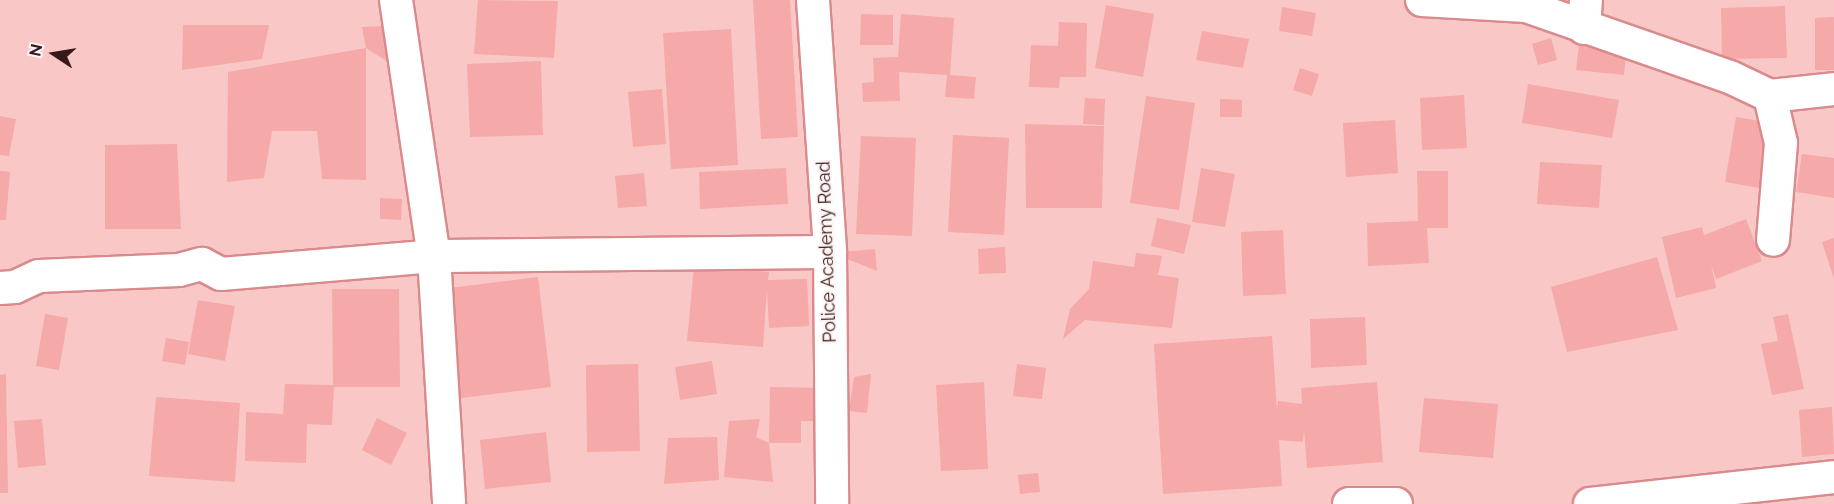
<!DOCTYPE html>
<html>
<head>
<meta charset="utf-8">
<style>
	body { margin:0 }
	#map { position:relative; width:1834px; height:504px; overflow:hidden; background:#fac7c7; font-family:Raleway,sans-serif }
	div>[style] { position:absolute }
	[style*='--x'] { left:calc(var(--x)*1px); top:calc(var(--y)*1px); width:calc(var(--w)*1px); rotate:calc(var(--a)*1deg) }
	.building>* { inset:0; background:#f5a9a9 }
	.roads { filter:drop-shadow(2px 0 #d98a8c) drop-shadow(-2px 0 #d98a8c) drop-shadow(0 2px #d98a8c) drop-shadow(0 -2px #d98a8c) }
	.minor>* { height:32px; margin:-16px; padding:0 16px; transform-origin:16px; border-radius:16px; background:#fff }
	span { translate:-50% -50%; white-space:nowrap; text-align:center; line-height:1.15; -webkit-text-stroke:4.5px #fdf4f4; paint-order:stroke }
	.street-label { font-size:18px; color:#38191a }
	.north { position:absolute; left:24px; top:24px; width:60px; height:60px; -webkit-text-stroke:4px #fdf4f4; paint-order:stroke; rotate:282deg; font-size:16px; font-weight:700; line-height:24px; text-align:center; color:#38191a }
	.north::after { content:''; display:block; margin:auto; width:21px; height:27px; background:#38191a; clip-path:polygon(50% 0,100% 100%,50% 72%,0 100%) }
</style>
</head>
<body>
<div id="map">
	<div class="building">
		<i style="clip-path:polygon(478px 0,558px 1px,554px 58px,474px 54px)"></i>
		<i style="clip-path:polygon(753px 0,790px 0,798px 137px,761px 139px)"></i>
		<i style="clip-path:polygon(1106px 5px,1154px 14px,1143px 77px,1095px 68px)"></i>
		<i style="clip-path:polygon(1785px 6px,1787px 58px,1722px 59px,1721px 8px)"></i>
		<i style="clip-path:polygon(1282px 7px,1316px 13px,1312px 36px,1279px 31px)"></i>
		<i style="clip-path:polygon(861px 14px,893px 15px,893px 45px,860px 45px)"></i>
		<i style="clip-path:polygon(901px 14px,954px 18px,950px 75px,976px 77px,974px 99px,945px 97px,947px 75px,899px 72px,900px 101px,863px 102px,862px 83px,874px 82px,873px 58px,898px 57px)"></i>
		<i style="clip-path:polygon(1834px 17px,1834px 70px,1815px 70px,1815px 18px)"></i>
		<i style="clip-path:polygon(1059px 22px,1087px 23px,1086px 77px,1060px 77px,1059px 88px,1029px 87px,1031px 45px,1058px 46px)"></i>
		<i style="clip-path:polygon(183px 25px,269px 25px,262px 59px,182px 70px)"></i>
		<i style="clip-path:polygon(385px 26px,388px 62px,366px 48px,362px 27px)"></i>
		<i style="clip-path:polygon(731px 29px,738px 165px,671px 169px,663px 33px)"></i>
		<i style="clip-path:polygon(1202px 31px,1249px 39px,1243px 68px,1196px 60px)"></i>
		<i style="clip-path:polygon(1580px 37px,1627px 43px,1624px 75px,1576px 70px)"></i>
		<i style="clip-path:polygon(1551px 38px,1557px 60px,1538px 65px,1532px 44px)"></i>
		<i style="clip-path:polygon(366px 48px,366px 180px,322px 179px,317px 131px,272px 131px,264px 178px,227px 182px,228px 72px)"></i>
		<i style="clip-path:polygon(541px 61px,543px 135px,470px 137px,467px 64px)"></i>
		<i style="clip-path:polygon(1300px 68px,1319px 74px,1312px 96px,1293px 90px)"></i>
		<i style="clip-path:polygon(1528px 84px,1619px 100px,1612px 138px,1522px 123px)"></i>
		<i style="clip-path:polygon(662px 89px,666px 144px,633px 147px,628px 92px)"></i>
		<i style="clip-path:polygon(1464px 95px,1467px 148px,1422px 150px,1420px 98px)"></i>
		<i style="clip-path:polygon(1146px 96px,1195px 103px,1179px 210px,1130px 203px)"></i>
		<i style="clip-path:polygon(1085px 98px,1105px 99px,1104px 125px,1083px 124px)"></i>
		<i style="clip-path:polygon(1220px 99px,1242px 100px,1242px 117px,1220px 117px)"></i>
		<i style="clip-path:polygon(0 116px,16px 119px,9px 156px,0 155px)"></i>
		<i style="clip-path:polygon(1736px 117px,1788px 126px,1777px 191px,1725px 182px)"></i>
		<i style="clip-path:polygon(1395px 120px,1398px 173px,1346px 177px,1343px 123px)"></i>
		<i style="clip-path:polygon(1025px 124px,1104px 126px,1102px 208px,1026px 208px)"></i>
		<i style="clip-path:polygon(953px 135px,1009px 138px,1004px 235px,948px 232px)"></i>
		<i style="clip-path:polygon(861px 136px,916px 138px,912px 236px,856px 234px)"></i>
		<i style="clip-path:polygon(177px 144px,181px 229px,105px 229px,105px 145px)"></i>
		<i style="clip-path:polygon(1802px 154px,1834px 158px,1834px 198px,1796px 192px)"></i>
		<i style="clip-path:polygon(1540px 162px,1602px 165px,1599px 208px,1537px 204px)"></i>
		<i style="clip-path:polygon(786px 168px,788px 204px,700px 209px,699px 172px)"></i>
		<i style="clip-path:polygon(1201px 168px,1235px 174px,1225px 227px,1192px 222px)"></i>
		<i style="clip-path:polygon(0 171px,10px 172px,6px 220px,0 220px)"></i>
		<i style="clip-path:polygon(1417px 171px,1448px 171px,1448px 228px,1427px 228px,1429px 263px,1368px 266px,1367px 223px,1418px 221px)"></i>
		<i style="clip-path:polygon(644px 173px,647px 206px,618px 208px,615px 176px)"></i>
		<i style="clip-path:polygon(380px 198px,402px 199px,401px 220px,380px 219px)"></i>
		<i style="clip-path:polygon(1157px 218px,1191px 225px,1184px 254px,1151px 246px)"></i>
		<i style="clip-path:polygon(1746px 219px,1762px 261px,1716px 279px,1711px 264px,1716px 288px,1676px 298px,1662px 237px,1702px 227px,1704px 235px)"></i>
		<i style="clip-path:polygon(1283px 230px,1286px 294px,1243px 296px,1241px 232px)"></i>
		<i style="clip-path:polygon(1834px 238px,1834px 279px,1822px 242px)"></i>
		<i style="clip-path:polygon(1005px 247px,1006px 273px,979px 274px,978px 249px)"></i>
		<i style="clip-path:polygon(875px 249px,877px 271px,830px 252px,854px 251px)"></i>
		<i style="clip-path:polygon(1136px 253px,1162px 256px,1158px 275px,1179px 278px,1172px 328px,1085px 320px,1063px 339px,1070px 309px,1089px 289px,1093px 261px,1134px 267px)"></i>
		<i style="clip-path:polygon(1657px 257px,1678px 330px,1567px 352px,1551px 287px)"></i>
		<i style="clip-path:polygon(694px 266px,769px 272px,768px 280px,807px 279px,809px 326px,769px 328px,767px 289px,763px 347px,687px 341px)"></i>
		<i style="clip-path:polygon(538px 277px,551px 387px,454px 399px,441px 289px)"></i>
		<i style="clip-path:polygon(332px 289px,399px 289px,400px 387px,334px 387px,332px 425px,307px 424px,306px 463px,245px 461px,246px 412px,283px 414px,285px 384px,333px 385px)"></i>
		<i style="clip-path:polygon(198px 300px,235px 306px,225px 361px,188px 354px)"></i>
		<i style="clip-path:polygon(45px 314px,68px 318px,59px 370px,36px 366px)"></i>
		<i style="clip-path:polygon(1788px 314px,1804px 389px,1772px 395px,1761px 344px,1778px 341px,1773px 317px)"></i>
		<i style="clip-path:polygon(1365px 317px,1367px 365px,1311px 368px,1310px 319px)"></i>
		<i style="clip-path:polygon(1272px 336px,1277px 411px,1278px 401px,1302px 404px,1301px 388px,1377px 382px,1383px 462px,1307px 468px,1304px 430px,1303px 442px,1279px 440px,1282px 486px,1163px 494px,1154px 344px)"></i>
		<i style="clip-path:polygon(166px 338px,189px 342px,185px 365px,162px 361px)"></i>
		<i style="clip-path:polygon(712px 361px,717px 394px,680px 400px,675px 367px)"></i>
		<i style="clip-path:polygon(638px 364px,640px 451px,587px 452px,586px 365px)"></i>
		<i style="clip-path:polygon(1017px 364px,1046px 368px,1042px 399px,1013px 396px)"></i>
		<i style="clip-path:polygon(6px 374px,8px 493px,0 493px,0 375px)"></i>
		<i style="clip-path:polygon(871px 374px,867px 413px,849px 411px,854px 377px)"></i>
		<i style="clip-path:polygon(984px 382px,988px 469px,941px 471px,936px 385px)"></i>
		<i style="clip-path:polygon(770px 387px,824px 388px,823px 421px,801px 421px,801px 443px,769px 443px)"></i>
		<i style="clip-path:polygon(156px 397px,240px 403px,235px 482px,149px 476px)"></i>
		<i style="clip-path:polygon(1424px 398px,1498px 404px,1493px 458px,1419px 452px)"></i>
		<i style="clip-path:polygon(1832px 407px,1834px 454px,1802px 457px,1799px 410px)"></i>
		<i style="clip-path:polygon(377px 418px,407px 433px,391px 465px,362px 450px)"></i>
		<i style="clip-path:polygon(42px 419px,46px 465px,18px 468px,14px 421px)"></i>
		<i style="clip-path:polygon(760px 419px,756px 437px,769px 443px,773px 482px,724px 477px,729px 421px)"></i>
		<i style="clip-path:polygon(546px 432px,551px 482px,485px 489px,480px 440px)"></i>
		<i style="clip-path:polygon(717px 437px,719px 480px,664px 484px,668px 438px)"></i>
		<i style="clip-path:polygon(1038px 473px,1040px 492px,1020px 494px,1018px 475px)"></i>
	</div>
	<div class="roads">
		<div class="minor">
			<i style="--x:396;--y:0;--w:259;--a:81.6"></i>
			<i style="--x:434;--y:256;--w:248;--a:86.5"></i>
			<i style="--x:813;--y:0;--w:253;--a:86.1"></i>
			<i style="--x:830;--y:252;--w:252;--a:89.5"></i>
			<i style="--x:1422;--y:0;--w:104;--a:3.3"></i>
			<i style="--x:1526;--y:6;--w:216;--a:19.2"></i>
			<i style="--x:1730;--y:77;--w:44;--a:25.4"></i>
			<i style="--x:1770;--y:96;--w:48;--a:76.8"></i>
			<i style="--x:1781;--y:143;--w:97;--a:94.7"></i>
			<i style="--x:1584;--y:28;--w:28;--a:-86"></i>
			<i style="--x:1770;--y:96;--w:64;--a:-6.2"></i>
			<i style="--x:0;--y:288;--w:15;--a:-4"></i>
			<i style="--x:15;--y:287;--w:26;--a:-25"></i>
			<i style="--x:39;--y:276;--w:140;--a:-2.5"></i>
			<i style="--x:179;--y:270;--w:24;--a:-15"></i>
			<i style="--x:202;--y:264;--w:21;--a:28"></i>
			<i style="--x:221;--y:274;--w:214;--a:-4.8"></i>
			<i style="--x:434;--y:256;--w:396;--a:-0.6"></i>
			<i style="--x:1349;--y:504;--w:47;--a:0"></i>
			<i style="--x:1590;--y:504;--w:245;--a:-6.3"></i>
		</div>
	</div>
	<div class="street-label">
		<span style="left:827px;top:252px;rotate:-92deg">Police Academy Road</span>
	</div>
	<div class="north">N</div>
</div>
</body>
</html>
